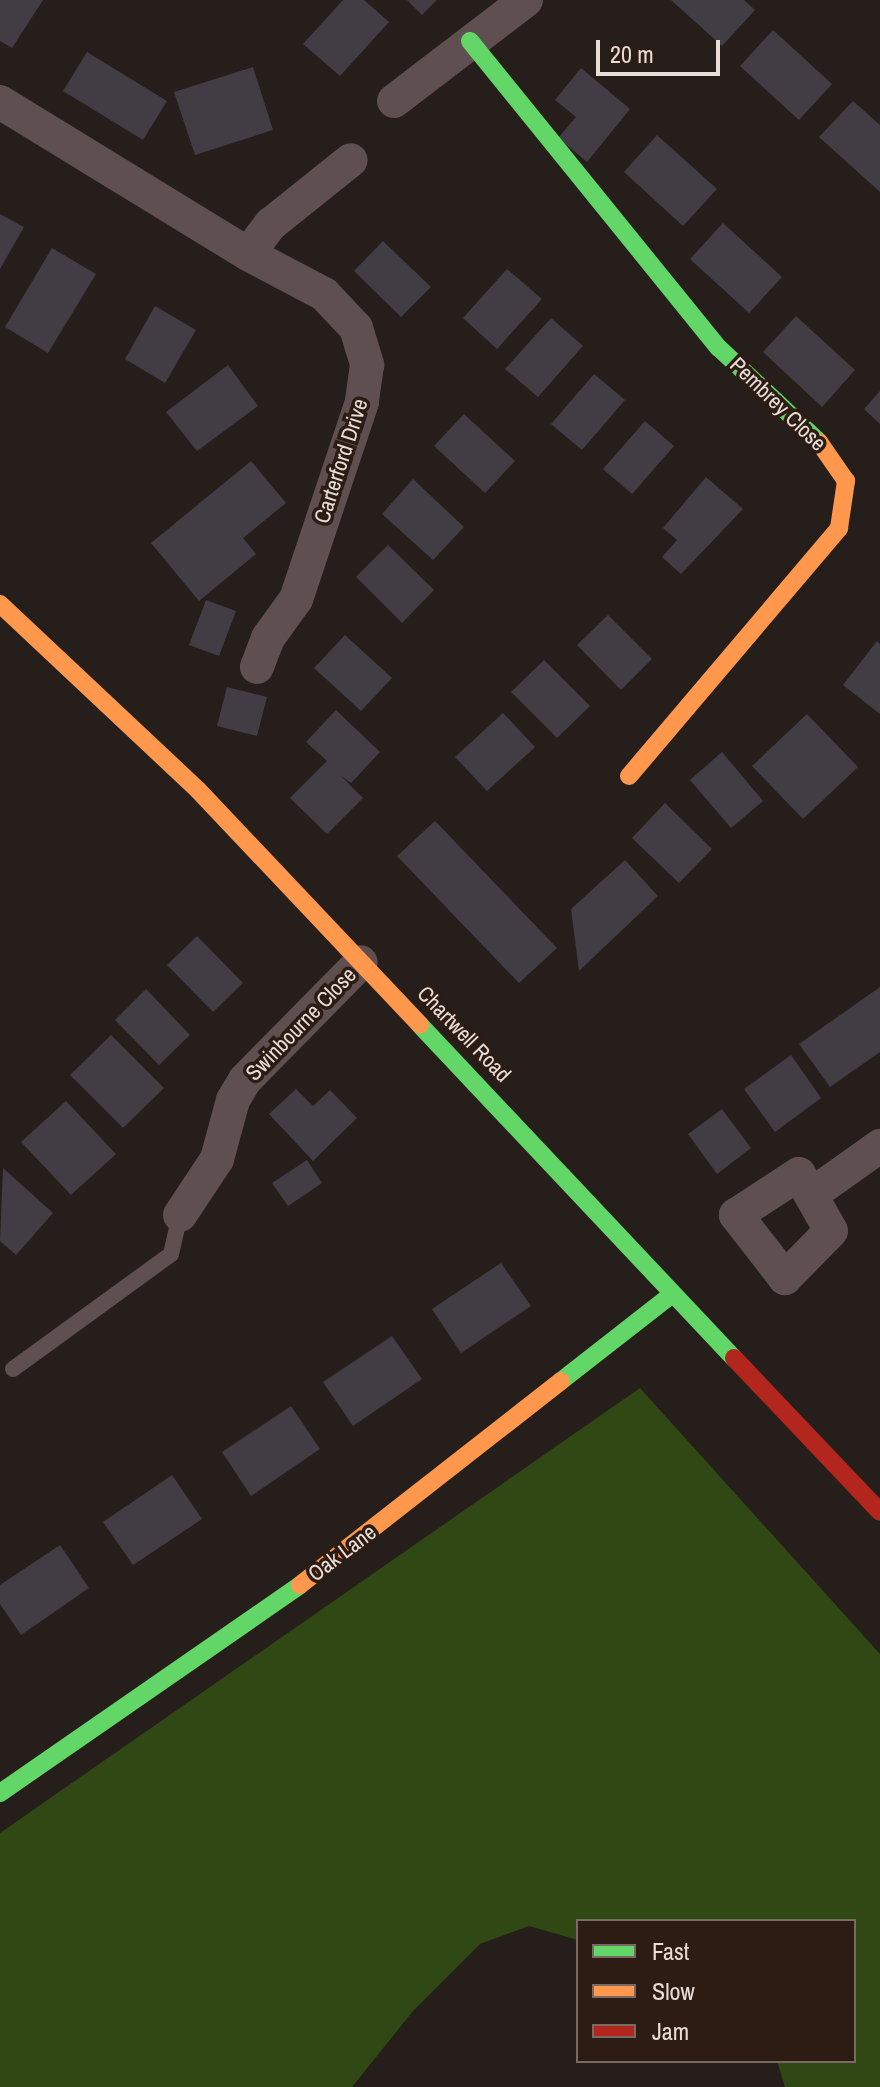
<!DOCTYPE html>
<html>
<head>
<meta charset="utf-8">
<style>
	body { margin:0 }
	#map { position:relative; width:880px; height:2087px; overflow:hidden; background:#261e1a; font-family:"Archivo Narrow",sans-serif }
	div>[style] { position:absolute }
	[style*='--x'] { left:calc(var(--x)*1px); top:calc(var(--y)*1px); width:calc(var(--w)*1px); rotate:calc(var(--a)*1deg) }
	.forest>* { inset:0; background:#2f4814 }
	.building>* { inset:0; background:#423c45 }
	.lane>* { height:16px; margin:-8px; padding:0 8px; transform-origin:8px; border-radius:8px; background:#604f50 }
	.street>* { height:34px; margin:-17px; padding:0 17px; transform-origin:17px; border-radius:17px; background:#604f50 }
	.fast>* { height:18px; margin:-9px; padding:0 9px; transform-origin:9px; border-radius:9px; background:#63d668 }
	.slow>* { height:18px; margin:-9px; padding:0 9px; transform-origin:9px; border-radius:9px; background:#ff974d }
	.jam>* { height:18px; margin:-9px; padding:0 9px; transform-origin:9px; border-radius:9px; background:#b3261e }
	span { translate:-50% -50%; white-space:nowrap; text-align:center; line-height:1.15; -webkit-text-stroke:7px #2c1c14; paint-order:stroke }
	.street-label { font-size:22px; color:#e9ddd8 }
	.legend { position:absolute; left:576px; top:1919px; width:280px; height:144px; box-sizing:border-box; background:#2c1c14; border:2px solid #786962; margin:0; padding:10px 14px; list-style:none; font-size:24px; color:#e9ddd8 }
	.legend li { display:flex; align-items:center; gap:16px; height:40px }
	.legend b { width:40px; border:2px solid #786962 }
	.scale { position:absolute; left:596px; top:40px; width:124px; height:36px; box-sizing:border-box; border:4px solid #e9ddd8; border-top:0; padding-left:10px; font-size:24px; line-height:28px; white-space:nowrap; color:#e9ddd8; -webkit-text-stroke:6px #2c1c14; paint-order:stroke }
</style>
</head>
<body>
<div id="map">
	<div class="forest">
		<i style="clip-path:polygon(640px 1388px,880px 1654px,880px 2087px,785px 2087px,777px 2061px,854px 2061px,854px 1921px,578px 1921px,578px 1940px,529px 1926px,480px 1944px,413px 2011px,352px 2087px,0 2087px,0 1833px)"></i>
	</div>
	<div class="building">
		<i style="clip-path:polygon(0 0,43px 0,12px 48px,0 41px)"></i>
		<i style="clip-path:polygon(343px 0,364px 0,389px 22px,340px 76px,303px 44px)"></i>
		<i style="clip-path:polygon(407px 0,437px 0,422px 15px)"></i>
		<i style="clip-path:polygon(671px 0,744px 0,755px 10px,722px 46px)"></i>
		<i style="clip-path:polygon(773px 30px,832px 84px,799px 120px,740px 66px)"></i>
		<i style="clip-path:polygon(87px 52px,167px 101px,143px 140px,63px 91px)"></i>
		<i style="clip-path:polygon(253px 67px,273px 130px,195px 155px,174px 92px)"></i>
		<i style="clip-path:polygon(581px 68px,630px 109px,587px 162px,558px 138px,576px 117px,555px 100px)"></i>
		<i style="clip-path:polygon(853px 101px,880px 125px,880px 192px,819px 137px)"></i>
		<i style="clip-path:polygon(657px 135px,717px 189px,683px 226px,624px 172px)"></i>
		<i style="clip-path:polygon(0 214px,24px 227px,0 269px)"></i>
		<i style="clip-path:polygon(723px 223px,782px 277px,749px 313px,690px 259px)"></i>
		<i style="clip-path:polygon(383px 241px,431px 287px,401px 317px,354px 271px)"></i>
		<i style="clip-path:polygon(52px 248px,96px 274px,48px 353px,5px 327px)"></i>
		<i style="clip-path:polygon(507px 269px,542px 299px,497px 349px,463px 318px)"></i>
		<i style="clip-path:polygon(155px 306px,196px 330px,165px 383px,125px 359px)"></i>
		<i style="clip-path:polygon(796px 316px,855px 370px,822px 407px,763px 352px)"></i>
		<i style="clip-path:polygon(551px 318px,583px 346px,538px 397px,505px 369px)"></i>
		<i style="clip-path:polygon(228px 365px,258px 406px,197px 451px,166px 412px)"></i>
		<i style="clip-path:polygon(594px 374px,625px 400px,582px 450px,551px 424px)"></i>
		<i style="clip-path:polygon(880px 391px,880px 424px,864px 409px)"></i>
		<i style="clip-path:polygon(464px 414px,515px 461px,485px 493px,434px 446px)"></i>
		<i style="clip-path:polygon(645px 421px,674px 446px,632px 494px,603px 469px)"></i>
		<i style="clip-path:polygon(251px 461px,286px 503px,243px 538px,256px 554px,199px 601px,151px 543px)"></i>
		<i style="clip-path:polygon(706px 477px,743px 509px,681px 574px,662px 557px,677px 540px,663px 528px)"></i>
		<i style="clip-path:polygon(413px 479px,464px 527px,433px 560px,382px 514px)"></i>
		<i style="clip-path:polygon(388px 545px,434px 590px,402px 623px,356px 577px)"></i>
		<i style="clip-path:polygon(206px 600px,236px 611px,219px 656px,189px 645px)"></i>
		<i style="clip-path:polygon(608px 615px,652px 659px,621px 690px,577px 645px)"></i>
		<i style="clip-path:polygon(345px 635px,392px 678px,361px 711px,314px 668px)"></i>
		<i style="clip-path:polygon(877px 641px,880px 644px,880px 714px,843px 685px)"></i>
		<i style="clip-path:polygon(544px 660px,590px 706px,557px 738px,511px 692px)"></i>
		<i style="clip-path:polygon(227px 687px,267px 697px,257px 736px,217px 726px)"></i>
		<i style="clip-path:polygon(336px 710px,380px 752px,351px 783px,340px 775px,363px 798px,327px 834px,290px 798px,327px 761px,306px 742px)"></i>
		<i style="clip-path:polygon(503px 713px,535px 747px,487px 791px,455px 757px)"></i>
		<i style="clip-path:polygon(807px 714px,858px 767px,803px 819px,752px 766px)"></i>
		<i style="clip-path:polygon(722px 752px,763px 801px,731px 828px,690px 780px)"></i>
		<i style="clip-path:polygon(665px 803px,712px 849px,679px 883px,632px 838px)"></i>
		<i style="clip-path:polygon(435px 821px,557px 948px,519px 983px,397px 856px)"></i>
		<i style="clip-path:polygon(625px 860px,658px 896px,579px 971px,571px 909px)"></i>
		<i style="clip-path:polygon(197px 936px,243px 983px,213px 1012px,167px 965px)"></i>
		<i style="clip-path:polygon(880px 987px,880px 1052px,830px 1087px,799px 1044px)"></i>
		<i style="clip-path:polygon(146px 989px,190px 1035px,159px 1065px,115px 1020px)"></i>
		<i style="clip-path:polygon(111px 1035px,164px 1088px,123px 1128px,70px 1075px)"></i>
		<i style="clip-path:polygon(791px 1055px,821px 1098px,775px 1132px,744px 1089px)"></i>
		<i style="clip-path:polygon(296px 1089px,313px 1106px,330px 1090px,357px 1118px,313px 1161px,269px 1114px)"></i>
		<i style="clip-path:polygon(66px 1101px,116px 1154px,71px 1195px,21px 1142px)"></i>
		<i style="clip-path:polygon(722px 1109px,751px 1148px,717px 1174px,688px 1134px)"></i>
		<i style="clip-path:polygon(307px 1160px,322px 1183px,288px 1206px,272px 1183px)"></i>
		<i style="clip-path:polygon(3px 1168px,53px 1213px,16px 1255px,0 1241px)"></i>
		<i style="clip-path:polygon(501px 1263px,531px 1306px,461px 1353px,432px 1309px)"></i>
		<i style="clip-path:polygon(392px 1336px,422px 1379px,353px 1426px,323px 1382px)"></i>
		<i style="clip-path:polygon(291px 1406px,320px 1449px,251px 1496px,222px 1452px)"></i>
		<i style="clip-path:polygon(172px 1475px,202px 1519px,133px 1565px,103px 1522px)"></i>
		<i style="clip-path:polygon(60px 1545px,89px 1588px,21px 1635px,0 1604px,0 1585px)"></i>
	</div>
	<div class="lane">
		<i style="--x:13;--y:1369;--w:195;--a:-36"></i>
		<i style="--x:171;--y:1254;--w:40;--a:-77"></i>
	</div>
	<div class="street">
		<i style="--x:394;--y:101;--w:166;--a:-37.4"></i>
		<i style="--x:0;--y:102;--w:291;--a:31.5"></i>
		<i style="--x:248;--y:254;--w:38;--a:-53"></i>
		<i style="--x:271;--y:224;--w:102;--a:-38.7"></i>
		<i style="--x:248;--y:254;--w:86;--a:27.8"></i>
		<i style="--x:324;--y:294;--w:47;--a:46.7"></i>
		<i style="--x:356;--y:328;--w:39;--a:73"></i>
		<i style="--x:367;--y:365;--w:37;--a:98"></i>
		<i style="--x:362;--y:402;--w:208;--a:108.5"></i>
		<i style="--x:296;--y:599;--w:48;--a:125.7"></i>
		<i style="--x:268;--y:638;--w:31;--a:111"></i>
		<i style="--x:799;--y:1174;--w:65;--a:60.7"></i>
		<i style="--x:831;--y:1231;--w:66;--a:134.4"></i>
		<i style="--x:785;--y:1278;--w:80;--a:-127.9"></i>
		<i style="--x:736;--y:1215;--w:75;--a:-33.1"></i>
		<i style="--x:811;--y:1195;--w:85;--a:-35.4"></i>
		<i style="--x:180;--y:1215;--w:67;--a:-56.5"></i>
		<i style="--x:217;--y:1159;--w:61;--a:-74.8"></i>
		<i style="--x:233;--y:1100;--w:23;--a:-59"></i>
		<i style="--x:245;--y:1080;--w:165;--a:-45.5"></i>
	</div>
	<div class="fast">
		<i style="--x:470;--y:41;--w:395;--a:51"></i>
		<i style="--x:719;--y:348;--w:137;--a:43.2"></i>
		<i style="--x:420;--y:1025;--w:458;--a:46.7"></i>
		<i style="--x:561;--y:1381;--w:140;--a:-38"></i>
		<i style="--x:0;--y:1793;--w:365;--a:-34.7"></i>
	</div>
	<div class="slow">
		<i style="--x:0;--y:604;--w:272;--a:43.2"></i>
		<i style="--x:198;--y:790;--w:323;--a:46.6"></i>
		<i style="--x:629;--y:776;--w:325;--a:-49.7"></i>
		<i style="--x:839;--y:528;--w:48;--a:-81.5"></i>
		<i style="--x:846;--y:481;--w:47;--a:-124.7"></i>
		<i style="--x:300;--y:1585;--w:331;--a:-38"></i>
	</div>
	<div class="jam">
		<i style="--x:734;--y:1358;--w:212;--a:46.5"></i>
	</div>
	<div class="street-label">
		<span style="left:778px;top:404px;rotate:44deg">Pembrey Close</span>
		<span style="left:341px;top:461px;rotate:-72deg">Carterford Drive</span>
		<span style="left:301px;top:1024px;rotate:-46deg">Swinbourne Close</span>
		<span style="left:464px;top:1034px;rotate:46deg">Chartwell Road</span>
		<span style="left:342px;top:1553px;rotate:-37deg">Oak Lane</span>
	</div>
	<ul class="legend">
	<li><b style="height:10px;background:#63d668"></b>Fast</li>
	<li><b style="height:10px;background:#ff974d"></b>Slow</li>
	<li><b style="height:10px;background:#b3261e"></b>Jam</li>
	</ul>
	<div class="scale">20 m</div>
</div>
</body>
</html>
